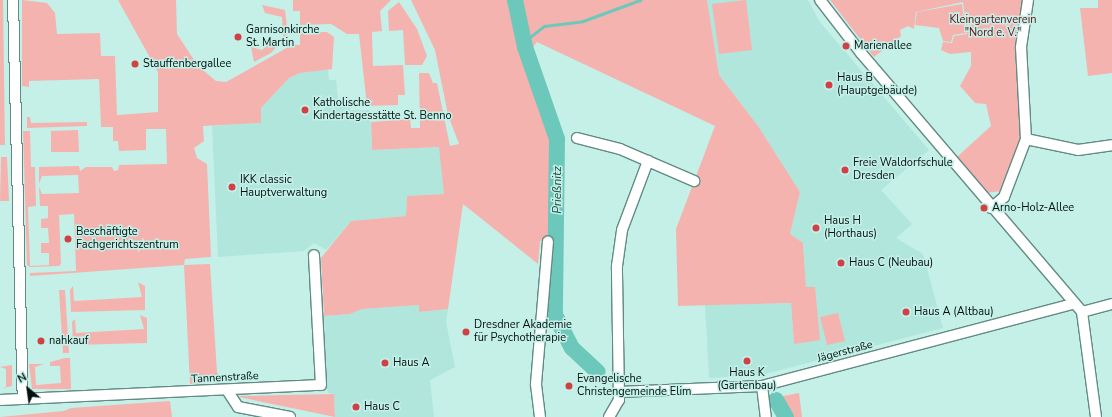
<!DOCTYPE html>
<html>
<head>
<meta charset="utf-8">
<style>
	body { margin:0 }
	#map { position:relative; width:1112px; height:417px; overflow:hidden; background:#c4f0e8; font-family:"Nunito Sans",sans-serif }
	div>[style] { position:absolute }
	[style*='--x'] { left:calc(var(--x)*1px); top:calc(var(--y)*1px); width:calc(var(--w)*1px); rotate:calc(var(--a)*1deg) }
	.built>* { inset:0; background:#b0e6dc }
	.green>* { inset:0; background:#f5b3af }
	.stream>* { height:2.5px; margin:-1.25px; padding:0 1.25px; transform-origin:1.25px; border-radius:1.25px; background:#6cc8ba }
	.river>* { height:16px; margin:-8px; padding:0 8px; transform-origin:8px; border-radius:8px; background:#6cc8ba }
	.roads { filter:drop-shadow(1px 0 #628b84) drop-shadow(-1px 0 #628b84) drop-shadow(0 1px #628b84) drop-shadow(0 -1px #628b84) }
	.street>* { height:10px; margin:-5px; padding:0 5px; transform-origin:5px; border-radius:5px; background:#fff }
	.dots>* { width:11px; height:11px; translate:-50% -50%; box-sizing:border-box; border:2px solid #c4f0e8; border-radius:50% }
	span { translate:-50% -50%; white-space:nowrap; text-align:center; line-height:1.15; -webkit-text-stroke:3px #c4f0e8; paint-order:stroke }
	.park-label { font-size:11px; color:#640b13 }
	.poi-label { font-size:11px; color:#02100e }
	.left { translate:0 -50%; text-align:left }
	.street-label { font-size:11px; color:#02100e }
	.water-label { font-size:12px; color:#204a43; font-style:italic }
	.north { position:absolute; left:8px; top:369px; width:40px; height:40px; -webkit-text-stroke:3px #c4f0e8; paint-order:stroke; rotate:331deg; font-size:11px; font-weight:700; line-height:16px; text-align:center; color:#02100e }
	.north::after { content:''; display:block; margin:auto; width:14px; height:18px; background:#02100e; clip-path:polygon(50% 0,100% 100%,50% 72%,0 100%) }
</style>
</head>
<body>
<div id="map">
	<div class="built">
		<i style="clip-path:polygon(707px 0,808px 0,819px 21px,929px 150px,881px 190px,912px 224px,896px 238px,923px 254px,943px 328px,761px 375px,709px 378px,705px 305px,791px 303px,794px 344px,806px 287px,803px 243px,790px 234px,800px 192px,758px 126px,719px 75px)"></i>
		<i style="clip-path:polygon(328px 69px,329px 80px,336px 80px,338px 100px,350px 99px,350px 110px,370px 110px,372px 150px,440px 147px,444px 194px,407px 196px,406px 216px,351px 221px,326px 250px,314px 243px,304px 251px,218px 257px,212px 126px,261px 123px,261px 108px,289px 78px,300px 73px)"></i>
		<i style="clip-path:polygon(419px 305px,420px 312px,448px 309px,446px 322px,455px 367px,430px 380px,434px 417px,335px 417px,334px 394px,328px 393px,326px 384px,324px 316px,350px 314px,362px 309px)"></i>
	</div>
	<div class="green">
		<i style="clip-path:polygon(0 0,3px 0,5px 145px,0 145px)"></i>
		<i style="clip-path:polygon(22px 0,47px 3px,55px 13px,57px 34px,100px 33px,101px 56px,115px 56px,117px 115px,158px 112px,158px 72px,118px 0,176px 0,177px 34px,198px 66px,216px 81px,226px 82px,292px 45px,300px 45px,300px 32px,327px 32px,334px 37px,332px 69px,300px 73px,289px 78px,261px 108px,261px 123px,203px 126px,204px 141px,194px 148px,197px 158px,207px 164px,211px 257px,185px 259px,184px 265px,210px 264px,217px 372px,223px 382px,190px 384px,184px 265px,30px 276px,30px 273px,76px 271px,74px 214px,59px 215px,61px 264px,59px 266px,30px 267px,27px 265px,23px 131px,30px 131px,31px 167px,35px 167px,36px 206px,28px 207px,30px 266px,49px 265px,49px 253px,41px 253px,41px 243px,49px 243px,48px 228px,41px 228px,41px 219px,48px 218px,48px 206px,40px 206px,39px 187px,42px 194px,79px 193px,78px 175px,42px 176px,39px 184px,39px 167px,79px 166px,80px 171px,86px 167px,112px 167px,114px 171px,118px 170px,119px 165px,167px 164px,166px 129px,146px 129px,146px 150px,119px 151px,118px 141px,113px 141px,113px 127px,101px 127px,99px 79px,29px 81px,29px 87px,22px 86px)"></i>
		<i style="clip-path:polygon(293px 0,391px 0,380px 11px,382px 31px,372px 32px,373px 66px,403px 65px,405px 95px,398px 95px,398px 105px,367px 106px,359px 34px,347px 34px,331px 24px,300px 25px,300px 11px,293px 11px)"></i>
		<i style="clip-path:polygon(411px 0,707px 0,719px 75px,758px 126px,800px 192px,790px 234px,803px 243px,806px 287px,815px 287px,820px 340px,794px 344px,791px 303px,678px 306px,676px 229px,715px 126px,537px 42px,530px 51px,563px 142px,561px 244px,540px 241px,538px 264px,463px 204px,448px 309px,419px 312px,419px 305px,362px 309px,350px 314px,324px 316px,321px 258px,351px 221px,406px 216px,407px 196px,444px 194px,439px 147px,372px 150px,371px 122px,410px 119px,411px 128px,420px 128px,419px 73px,429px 73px,433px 83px,437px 83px,450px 146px,459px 144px,448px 115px,435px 50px)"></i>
		<i style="clip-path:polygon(746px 0,752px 50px,719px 54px,712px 4px)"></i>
		<i style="clip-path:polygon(830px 0,1025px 0,1021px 138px,1000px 191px,987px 193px,957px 157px,991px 126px,986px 104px,975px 103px,960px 86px,971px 66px,971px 52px,950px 54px,941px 50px,943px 42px,952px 43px,954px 36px,967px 34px,963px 2px,916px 12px,914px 29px,908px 26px,900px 30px,901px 36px,874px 57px)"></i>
		<i style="clip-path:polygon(1098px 0,1112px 0,1112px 73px,1088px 76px,1080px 8px,1098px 8px)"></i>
		<i style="clip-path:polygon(399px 2px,417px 29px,427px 56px,422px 65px,405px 65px,403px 30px,389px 31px,388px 11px)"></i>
		<i style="clip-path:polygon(962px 4px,966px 33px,953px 35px,951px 42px,943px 41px,939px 28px,915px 25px,917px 12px)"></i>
		<i style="clip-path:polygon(262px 5px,285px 10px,288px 34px,271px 53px,254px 62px,251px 47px,262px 50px,272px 41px,283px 38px,282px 17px,265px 13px)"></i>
		<i style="clip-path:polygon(27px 117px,30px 117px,31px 123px,87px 122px,87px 126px,27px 128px)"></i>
		<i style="clip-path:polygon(78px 130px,79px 152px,51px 152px,51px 131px)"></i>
		<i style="clip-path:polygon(1px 157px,7px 157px,9px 201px,0 201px)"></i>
		<i style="clip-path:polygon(138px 282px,145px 286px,145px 310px,71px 312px,70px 290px,73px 286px,74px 301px,142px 297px)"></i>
		<i style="clip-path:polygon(59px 290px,65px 290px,69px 353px,63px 353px)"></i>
		<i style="clip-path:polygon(838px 313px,845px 341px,827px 345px,820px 317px)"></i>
		<i style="clip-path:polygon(140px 315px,147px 318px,147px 343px,73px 345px,72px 322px,75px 319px,76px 333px,144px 329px)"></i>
		<i style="clip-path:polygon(65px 358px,70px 358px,71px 389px,32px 389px,29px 364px,44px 364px,35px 367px,36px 385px,61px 383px,60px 366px,50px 366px,50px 362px)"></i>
		<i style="clip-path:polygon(12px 365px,12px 386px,0 389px,6px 387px,6px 369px,0 367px)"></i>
		<i style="clip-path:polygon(799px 393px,802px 417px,807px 417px,791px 417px,778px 397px)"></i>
		<i style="clip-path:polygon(334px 394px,335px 417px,239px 397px,241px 396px)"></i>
		<i style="clip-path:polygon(170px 401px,172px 417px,0 417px,64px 411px,71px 408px)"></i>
	</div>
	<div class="stream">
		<i style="--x:525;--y:47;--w:11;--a:-63"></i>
		<i style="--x:530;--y:37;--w:18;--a:-38"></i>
		<i style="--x:544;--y:26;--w:39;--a:-7"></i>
		<i style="--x:583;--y:21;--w:61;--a:-20.2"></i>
	</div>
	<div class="river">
		<i style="--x:515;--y:0;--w:48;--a:78"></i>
		<i style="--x:525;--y:47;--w:97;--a:70.8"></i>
		<i style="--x:557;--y:139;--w:176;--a:90.7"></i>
		<i style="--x:555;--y:315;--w:37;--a:63"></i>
		<i style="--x:572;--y:348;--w:35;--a:43"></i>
		<i style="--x:776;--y:400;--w:20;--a:60"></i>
	</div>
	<div class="roads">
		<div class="street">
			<i style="--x:13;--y:0;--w:399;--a:88.6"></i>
			<i style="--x:820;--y:0;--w:67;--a:52.3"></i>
			<i style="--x:861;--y:53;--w:340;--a:49.5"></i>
			<i style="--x:1082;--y:312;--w:106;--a:82.4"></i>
			<i style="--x:577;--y:138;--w:44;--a:14.3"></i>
			<i style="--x:620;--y:149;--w:81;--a:23.4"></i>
			<i style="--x:1026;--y:139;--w:53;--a:11.9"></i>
			<i style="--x:1078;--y:150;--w:34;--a:-8"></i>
			<i style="--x:991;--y:208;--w:17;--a:-40"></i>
			<i style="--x:1004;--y:197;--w:62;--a:-69.2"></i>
			<i style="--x:1026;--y:139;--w:92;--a:-93.1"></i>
			<i style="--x:1021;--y:47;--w:48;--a:-81.5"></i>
			<i style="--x:1082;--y:312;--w:31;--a:-15"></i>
			<i style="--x:762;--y:386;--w:31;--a:83"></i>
			<i style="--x:227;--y:390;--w:20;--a:57"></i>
			<i style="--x:238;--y:407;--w:53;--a:10.9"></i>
			<i style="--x:619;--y:392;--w:143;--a:-2.4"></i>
			<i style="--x:762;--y:386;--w:322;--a:-14.8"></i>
			<i style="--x:0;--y:400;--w:321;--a:-2.7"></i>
			<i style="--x:321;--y:385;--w:130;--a:-93.1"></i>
			<i style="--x:540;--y:417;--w:33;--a:-97"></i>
			<i style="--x:536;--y:384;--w:143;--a:-85.2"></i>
			<i style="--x:609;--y:417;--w:20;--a:-60"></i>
			<i style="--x:619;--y:400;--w:134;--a:-90.9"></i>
			<i style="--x:617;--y:266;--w:36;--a:-82"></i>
			<i style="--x:622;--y:230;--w:74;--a:-69.4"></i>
		</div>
	</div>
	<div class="dots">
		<i style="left:238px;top:37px;background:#d04044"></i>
		<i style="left:846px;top:46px;background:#d04044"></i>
		<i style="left:135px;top:64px;background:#d04044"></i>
		<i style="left:829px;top:85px;background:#d04044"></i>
		<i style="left:305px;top:110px;background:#d04044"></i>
		<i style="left:845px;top:170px;background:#d04044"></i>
		<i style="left:232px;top:187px;background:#d04044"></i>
		<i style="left:984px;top:208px;background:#d04044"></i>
		<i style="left:816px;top:228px;background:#d04044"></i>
		<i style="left:68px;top:239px;background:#d04044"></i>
		<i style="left:841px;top:263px;background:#d04044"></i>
		<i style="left:906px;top:312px;background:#d04044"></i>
		<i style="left:466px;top:332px;background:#d04044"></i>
		<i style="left:41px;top:341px;background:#d04044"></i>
		<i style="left:747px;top:361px;background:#d04044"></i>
		<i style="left:385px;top:363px;background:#d04044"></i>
		<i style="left:569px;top:386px;background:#d04044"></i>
		<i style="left:356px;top:407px;background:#d04044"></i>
	</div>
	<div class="park-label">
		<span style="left:993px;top:27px">Kleingartenverein<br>"Nord e. V."</span>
	</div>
	<div class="poi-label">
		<span class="left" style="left:246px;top:37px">Garnisonkirche<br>St. Martin</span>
		<span class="left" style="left:854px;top:46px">Marienallee</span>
		<span class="left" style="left:143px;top:64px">Stauffenbergallee</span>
		<span class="left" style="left:837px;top:85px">Haus B<br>(Hauptgebäude)</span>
		<span class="left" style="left:313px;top:110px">Katholische<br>Kindertagesstätte St. Benno</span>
		<span class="left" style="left:853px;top:170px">Freie Waldorfschule<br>Dresden</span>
		<span class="left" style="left:240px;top:187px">IKK classic<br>Hauptverwaltung</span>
		<span class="left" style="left:992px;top:208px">Arno-Holz-Allee</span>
		<span class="left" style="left:824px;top:228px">Haus H<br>(Horthaus)</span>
		<span class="left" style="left:76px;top:239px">Beschäftigte<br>Fachgerichtszentrum</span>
		<span class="left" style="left:849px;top:263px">Haus C (Neubau)</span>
		<span class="left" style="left:914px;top:312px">Haus A (Altbau)</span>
		<span class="left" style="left:474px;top:332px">Dresdner Akademie<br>für Psychotherapie</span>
		<span class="left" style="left:49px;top:341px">nahkauf</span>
		<span class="left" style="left:393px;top:363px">Haus A</span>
		<span style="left:747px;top:380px">Haus K<br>(Gartenbau)</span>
		<span class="left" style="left:577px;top:386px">Evangelische<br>Christengemeinde Elim</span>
		<span class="left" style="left:364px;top:407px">Haus C</span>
	</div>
	<div class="street-label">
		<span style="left:845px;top:352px;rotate:-15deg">Jägerstraße</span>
		<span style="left:225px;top:378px;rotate:-3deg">Tannenstraße</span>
	</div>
	<div class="water-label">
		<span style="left:558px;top:190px;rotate:-90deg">Prießnitz</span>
	</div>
	<div class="north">N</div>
</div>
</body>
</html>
